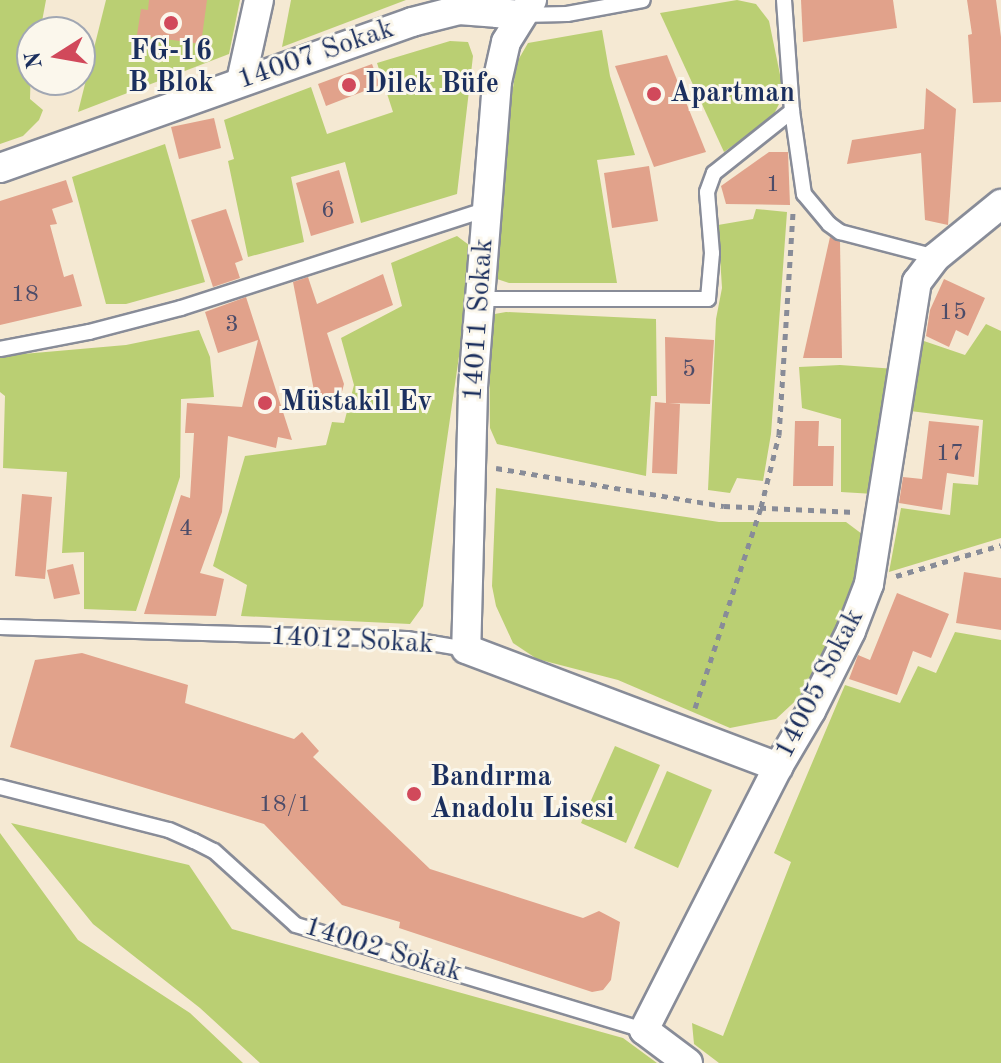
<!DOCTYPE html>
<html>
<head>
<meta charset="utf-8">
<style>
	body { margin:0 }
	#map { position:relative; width:1001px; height:1063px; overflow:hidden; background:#f5e9d3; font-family:"Old Standard TT",serif }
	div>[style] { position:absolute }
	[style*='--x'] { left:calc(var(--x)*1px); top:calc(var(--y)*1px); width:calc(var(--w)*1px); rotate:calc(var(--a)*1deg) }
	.green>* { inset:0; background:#bacf73 }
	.building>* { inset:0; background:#e1a28b }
	.path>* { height:5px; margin-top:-2.5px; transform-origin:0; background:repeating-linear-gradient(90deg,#888c98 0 6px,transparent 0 12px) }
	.roads { filter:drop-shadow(2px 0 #888c98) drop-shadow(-2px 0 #888c98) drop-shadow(0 2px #888c98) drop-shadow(0 -2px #888c98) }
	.service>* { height:14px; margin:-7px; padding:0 7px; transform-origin:7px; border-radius:7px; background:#fff }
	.minor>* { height:28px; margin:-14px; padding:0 14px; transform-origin:14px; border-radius:14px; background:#fff }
	.dots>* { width:22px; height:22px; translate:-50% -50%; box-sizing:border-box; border:4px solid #fbf7ec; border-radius:50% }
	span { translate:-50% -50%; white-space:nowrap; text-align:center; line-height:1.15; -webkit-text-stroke:6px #fbf7ec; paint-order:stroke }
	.number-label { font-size:24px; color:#4c4c69 }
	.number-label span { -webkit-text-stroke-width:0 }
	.poi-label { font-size:28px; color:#1b2f5e; font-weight:700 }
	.left { translate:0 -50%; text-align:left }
	.street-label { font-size:28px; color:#1b2f5e }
	.north { position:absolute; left:16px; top:16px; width:80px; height:80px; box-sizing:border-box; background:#fbf7ec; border:2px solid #a1a7b3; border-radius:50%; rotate:259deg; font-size:22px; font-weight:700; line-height:32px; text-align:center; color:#1b2f5e }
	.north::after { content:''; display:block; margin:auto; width:28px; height:36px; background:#d1495b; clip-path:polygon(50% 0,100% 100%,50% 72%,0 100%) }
</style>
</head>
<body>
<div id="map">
	<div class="green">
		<i style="clip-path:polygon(0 0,46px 0,40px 32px,32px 32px,30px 99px,43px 110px,39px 120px,23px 136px,0 144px)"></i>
		<i style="clip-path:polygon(106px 0,240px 0,229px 54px,78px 112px)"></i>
		<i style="clip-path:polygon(291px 0,406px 0,282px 47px)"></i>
		<i style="clip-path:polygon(737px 0,756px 4px,769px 21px,784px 94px,772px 118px,724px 152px,660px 13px)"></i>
		<i style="clip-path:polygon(602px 30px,610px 76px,635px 155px,597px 160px,617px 283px,509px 283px,497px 279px,504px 146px,517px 62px,528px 43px)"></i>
		<i style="clip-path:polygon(450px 41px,468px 42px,473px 56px,457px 194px,361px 223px,345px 162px,291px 177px,304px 242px,248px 257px,228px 161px,234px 159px,224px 120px,311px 87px,327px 134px,393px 112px,377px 63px)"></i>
		<i style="clip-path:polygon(165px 144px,205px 282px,126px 304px,106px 304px,72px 177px)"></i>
		<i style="clip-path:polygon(756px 209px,787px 212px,771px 434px,763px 481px,737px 478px,730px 493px,708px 490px,716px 319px,722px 288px,718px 225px,753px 219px)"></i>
		<i style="clip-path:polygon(457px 236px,469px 245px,471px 273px,423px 606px,410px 624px,241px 616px,247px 585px,213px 566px,245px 456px,326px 445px,332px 422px,344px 423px,354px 385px,341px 338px,402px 306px,391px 263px)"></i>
		<i style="clip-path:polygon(506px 312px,656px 319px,657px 396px,651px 396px,646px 476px,497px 444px,490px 428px,489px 315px)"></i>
		<i style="clip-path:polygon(986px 324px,1001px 331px,1001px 538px,889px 572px,901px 508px,950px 515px,953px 483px,978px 485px,983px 420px,910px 411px,921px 340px,965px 355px)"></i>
		<i style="clip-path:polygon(199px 330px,210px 357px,214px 397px,181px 399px,180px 477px,136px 611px,84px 609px,84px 552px,62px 553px,67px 472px,3px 468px,5px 396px,0 392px,0 356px,126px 345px)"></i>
		<i style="clip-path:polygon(840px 365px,896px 369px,874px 494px,841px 492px,841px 419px,802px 408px,799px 367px)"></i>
		<i style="clip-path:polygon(496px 488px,719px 522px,846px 522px,866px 537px,842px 623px,805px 692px,776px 719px,730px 728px,618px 680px,537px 659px,513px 643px,496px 606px,492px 586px)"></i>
		<i style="clip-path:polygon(955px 632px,1001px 640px,1001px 1063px,719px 1063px,694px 1044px,692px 1023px,723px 1036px,791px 862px,774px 853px,845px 685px,900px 703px,918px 666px,936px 673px)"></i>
		<i style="clip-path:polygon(615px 746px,660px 765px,626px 843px,581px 823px)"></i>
		<i style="clip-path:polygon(667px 771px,712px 790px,678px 868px,634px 848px)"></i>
		<i style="clip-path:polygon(11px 823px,189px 865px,232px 929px,623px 1038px,657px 1063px,260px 1063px,200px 1008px,93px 924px)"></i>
		<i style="clip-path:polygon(0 833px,78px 940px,190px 1013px,243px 1063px,0 1063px)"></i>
	</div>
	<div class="building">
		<i style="clip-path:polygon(149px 0,207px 0,201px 44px,137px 35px,141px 9px,148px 10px)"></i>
		<i style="clip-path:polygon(801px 0,893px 0,897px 28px,803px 42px)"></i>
		<i style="clip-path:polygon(967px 0,996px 0,1001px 37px,1001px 102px,973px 103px,968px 35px,972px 34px)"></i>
		<i style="clip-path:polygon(667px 55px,706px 152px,654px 167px,615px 66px)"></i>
		<i style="clip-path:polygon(372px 64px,380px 85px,326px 106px,318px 84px)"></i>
		<i style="clip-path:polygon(926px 88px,956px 109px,948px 225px,925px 220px,921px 153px,847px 164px,852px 140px,924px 129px)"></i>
		<i style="clip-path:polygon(214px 118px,221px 148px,179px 159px,171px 127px)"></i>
		<i style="clip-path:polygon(769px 152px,788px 152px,790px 205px,726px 204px,721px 186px)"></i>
		<i style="clip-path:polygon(649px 166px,658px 221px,612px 228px,604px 173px)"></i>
		<i style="clip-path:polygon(339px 170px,354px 223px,311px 236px,296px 183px)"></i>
		<i style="clip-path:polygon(66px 180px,73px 202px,52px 209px,57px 224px,50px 225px,64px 277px,73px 274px,82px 306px,0 325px,0 201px)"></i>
		<i style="clip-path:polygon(226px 209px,243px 260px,235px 263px,240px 278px,213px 287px,191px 220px)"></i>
		<i style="clip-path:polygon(830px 237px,840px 242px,842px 358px,803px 358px)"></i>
		<i style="clip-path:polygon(383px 274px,393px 305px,327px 333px,344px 384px,337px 411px,317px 406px,293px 282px,308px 277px,317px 304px)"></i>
		<i style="clip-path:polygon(944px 279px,985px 298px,968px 336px,956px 330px,949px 347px,926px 336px,930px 310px)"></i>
		<i style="clip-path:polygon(246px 297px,292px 440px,278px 437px,276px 448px,228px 436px,222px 512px,200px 573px,224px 579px,216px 616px,144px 614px,181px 495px,190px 498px,194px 433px,185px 433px,187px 403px,242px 407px,258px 340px,218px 353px,205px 312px)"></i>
		<i style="clip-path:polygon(665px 337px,714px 340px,710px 404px,669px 403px,680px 404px,677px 474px,652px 473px,655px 402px,666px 403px)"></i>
		<i style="clip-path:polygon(795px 421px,819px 421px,818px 446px,834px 446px,833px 486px,793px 486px)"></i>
		<i style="clip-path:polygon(929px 421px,979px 426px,974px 477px,947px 473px,942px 510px,899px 503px,903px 477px,922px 479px)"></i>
		<i style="clip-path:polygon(22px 494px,52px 497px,45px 579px,15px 576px)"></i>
		<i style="clip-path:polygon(73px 564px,80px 594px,54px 599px,47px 570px)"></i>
		<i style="clip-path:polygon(964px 572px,1001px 578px,1001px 630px,956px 623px)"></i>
		<i style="clip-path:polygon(897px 593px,949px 614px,931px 658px,913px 651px,897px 695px,849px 679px,858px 655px,870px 660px)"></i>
		<i style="clip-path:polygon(82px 653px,188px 685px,185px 703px,294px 739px,302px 732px,319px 751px,313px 757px,430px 869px,583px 918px,599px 911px,620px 922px,611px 980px,603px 990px,592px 992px,399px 928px,400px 922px,342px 905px,264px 824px,10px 747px,35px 660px)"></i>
	</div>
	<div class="path">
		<i style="--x:496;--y:468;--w:231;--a:9.5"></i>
		<i style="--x:724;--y:506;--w:131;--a:2.6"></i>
		<i style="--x:896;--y:576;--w:109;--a:-16.4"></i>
		<i style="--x:695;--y:708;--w:212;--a:-71.8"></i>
		<i style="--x:761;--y:507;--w:74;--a:-76"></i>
		<i style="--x:779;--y:435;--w:224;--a:-86.4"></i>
	</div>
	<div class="roads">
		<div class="service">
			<i style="--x:784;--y:0;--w:111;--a:85.9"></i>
			<i style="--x:792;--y:111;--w:84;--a:81.8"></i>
			<i style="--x:804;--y:194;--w:39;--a:50"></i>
			<i style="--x:829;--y:224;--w:14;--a:36"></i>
			<i style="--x:840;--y:232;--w:99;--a:14.6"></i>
			<i style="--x:521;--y:15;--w:46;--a:-1.2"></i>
			<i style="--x:567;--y:14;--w:77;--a:-10.4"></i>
			<i style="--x:482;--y:299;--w:226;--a:0"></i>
			<i style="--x:708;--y:299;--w:46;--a:-85"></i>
			<i style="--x:712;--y:253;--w:61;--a:-94.7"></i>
			<i style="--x:707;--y:192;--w:20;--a:-70"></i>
			<i style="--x:714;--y:173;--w:100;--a:-38.5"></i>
			<i style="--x:0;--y:349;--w:91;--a:-10.8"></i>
			<i style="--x:89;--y:332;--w:95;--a:-14.6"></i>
			<i style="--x:181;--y:308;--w:322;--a:-17.9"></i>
			<i style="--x:0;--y:627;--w:407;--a:1.7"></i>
			<i style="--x:407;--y:639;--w:60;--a:9.6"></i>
			<i style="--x:0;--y:787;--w:174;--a:14.3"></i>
			<i style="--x:169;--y:830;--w:27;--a:24"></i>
			<i style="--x:194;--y:841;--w:22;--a:27"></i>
			<i style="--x:214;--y:851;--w:110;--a:42.1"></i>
			<i style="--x:296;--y:925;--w:363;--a:16.8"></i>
		</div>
		<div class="minor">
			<i style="--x:532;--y:0;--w:49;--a:121.8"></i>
			<i style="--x:506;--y:42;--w:41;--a:102.7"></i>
			<i style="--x:497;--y:82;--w:309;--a:94.5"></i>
			<i style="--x:473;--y:390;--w:259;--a:91.5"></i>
			<i style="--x:466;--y:649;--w:334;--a:20.7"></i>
			<i style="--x:241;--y:81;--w:83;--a:-77.5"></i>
			<i style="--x:0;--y:168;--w:437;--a:-19.5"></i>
			<i style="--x:412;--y:22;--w:49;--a:-14.3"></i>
			<i style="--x:459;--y:10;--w:62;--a:4.6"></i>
			<i style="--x:688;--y:1063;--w:55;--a:-143.1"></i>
			<i style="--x:644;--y:1030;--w:295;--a:-63"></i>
			<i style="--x:778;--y:767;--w:65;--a:-59.5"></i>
			<i style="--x:811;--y:711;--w:89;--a:-63.4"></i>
			<i style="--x:851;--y:631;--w:50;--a:-69"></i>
			<i style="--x:869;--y:584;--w:306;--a:-81"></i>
			<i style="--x:917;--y:282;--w:31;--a:-53"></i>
			<i style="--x:936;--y:257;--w:84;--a:-39.2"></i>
		</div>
	</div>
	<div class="dots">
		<i style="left:171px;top:23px;background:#d1495b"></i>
		<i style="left:349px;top:85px;background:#d1495b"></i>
		<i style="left:654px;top:94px;background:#d1495b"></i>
		<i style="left:265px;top:403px;background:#d1495b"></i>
		<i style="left:414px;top:794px;background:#d1495b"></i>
	</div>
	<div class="number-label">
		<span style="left:773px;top:186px">1</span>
		<span style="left:328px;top:212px">6</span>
		<span style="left:25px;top:296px">18</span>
		<span style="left:953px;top:314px">15</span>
		<span style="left:232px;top:326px">3</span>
		<span style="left:689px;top:371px">5</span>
		<span style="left:950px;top:455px">17</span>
		<span style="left:186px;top:530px">4</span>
		<span style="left:285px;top:806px">18/1</span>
	</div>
	<div class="poi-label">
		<span style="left:171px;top:68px">FG-16<br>B Blok</span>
		<span class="left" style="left:365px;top:85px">Dilek Büfe</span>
		<span class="left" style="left:670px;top:94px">Apartman</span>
		<span class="left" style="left:281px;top:403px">Müstakil Ev</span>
		<span class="left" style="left:430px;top:794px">Bandırma<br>Anadolu Lisesi</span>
	</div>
	<div class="street-label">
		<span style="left:316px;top:55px;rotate:-19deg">14007 Sokak</span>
		<span style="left:479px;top:320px;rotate:-86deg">14011 Sokak</span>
		<span style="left:352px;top:641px;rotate:3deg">14012 Sokak</span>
		<span style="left:820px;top:684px;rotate:-63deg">14005 Sokak</span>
		<span style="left:383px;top:950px;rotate:17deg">14002 Sokak</span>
	</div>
	<div class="north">N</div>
</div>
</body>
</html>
